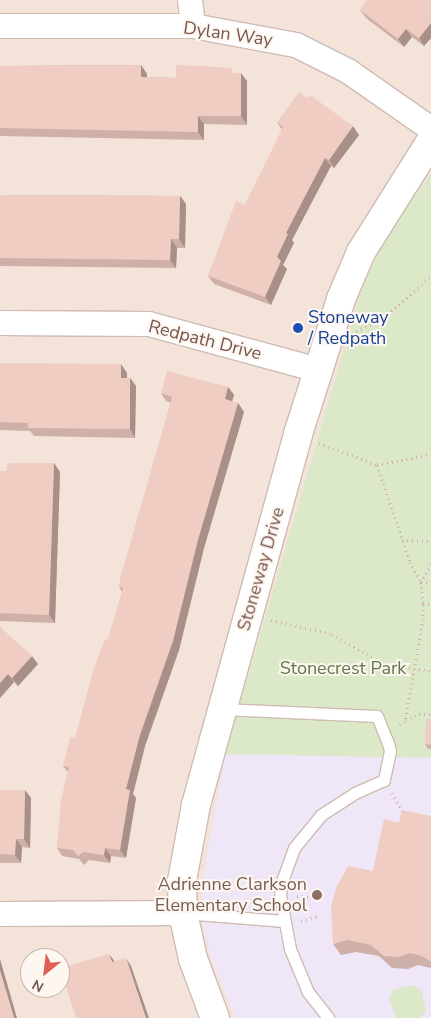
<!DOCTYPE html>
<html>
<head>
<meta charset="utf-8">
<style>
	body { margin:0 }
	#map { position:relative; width:431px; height:1018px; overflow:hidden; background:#fcf2ea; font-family:"Nunito Sans",sans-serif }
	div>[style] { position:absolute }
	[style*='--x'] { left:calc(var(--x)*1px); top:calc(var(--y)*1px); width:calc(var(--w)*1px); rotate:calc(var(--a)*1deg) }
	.residential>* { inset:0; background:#f3e3d8 }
	.education>* { inset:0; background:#efe6f8 }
	.green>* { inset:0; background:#dbe9c8 }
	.path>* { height:3px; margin-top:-1.5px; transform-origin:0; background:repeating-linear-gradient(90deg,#d5b0a5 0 1px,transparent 0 5px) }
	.roads { filter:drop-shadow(1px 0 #cfbbb2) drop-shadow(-1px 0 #cfbbb2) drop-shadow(0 1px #cfbbb2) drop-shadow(0 -1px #cfbbb2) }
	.service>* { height:11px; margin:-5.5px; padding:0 5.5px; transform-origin:5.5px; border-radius:5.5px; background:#fff }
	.minor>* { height:24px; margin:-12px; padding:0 12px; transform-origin:12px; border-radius:12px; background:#fff }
	.tertiary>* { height:28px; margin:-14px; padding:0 14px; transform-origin:14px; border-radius:14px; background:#fff }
	.wall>* { inset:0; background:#ceb0a8 }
	.shaded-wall>* { inset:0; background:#a89088 }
	.building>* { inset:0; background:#f0cdc3 }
	.dots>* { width:14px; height:14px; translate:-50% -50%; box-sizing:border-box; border:2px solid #fef6f0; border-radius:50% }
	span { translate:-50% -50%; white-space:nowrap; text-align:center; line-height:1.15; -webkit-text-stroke:4px #fef6f0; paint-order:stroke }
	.street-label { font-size:18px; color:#75564e }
	.transit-label { font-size:18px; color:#164399 }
	.left { translate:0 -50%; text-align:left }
	.park-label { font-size:18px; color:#5e7a46 }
	.education-label { font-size:18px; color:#785e54 }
	.right { translate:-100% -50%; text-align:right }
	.north { position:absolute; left:20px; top:948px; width:50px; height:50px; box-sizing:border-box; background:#fef6f0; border:1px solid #c7b6af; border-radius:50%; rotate:209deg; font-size:14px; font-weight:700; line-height:20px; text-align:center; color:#75564e }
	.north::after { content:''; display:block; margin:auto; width:18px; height:22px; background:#df5f56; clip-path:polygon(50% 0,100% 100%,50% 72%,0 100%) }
</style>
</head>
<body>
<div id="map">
	<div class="residential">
		<i style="clip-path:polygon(evenodd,0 0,431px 0,431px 1018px,0 1018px,0 0,30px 958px,60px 958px,60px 988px,30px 988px,30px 958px)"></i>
	</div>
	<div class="education">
		<i style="clip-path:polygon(225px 754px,431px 758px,431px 1018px,235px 1018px,212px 960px,201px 919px,204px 872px)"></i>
	</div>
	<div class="green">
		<i style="clip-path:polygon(431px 174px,431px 758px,225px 754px,361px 292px,387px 234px)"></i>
		<i style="clip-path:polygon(413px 985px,422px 991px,426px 1012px,419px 1018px,396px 1018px,389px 999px,393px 990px)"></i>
	</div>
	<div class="path">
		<i style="--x:356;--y:331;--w:26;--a:-23"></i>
		<i style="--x:380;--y:321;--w:68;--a:-41.4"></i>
		<i style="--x:319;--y:443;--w:62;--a:20.8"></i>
		<i style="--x:377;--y:465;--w:55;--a:-11.5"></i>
		<i style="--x:377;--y:465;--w:102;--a:71.2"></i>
		<i style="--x:410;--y:562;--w:23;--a:61"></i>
		<i style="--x:421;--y:582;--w:22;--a:85"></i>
		<i style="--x:423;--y:604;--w:15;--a:90"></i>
		<i style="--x:423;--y:619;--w:104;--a:100"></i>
		<i style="--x:405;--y:721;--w:9;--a:153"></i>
		<i style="--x:402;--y:540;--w:29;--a:2"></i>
		<i style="--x:431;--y:564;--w:21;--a:119"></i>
		<i style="--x:421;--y:582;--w:10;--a:6"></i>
		<i style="--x:423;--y:604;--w:8;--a:0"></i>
		<i style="--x:271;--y:620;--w:63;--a:12.9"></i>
		<i style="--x:332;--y:634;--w:60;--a:30"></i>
		<i style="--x:384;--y:664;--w:48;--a:8.5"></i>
		<i style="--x:406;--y:720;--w:14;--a:-25"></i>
		<i style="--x:419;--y:714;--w:12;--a:0"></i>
		<i style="--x:392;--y:793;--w:21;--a:59"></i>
		<i style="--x:297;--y:896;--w:20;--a:3"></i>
		<i style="--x:301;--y:921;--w:19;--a:-18"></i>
	</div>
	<div class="roads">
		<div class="service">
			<i style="--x:222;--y:709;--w:155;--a:2.6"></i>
			<i style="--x:377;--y:716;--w:29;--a:68"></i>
			<i style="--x:388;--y:743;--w:8;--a:76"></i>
			<i style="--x:390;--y:751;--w:30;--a:102"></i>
			<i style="--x:384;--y:780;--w:32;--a:156"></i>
			<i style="--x:355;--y:793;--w:40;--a:147.1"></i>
			<i style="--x:321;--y:815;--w:43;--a:129.3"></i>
			<i style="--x:294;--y:848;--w:33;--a:110"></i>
			<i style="--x:283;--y:879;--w:16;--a:101"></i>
			<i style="--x:280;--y:895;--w:55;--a:79.5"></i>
			<i style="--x:290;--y:949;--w:47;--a:67.3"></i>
			<i style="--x:308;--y:992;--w:33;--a:52"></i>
			<i style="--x:184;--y:913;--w:100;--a:4.6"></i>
		</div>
		<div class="minor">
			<i style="--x:190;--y:0;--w:26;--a:83"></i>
			<i style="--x:0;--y:26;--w:193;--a:0"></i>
			<i style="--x:193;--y:26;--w:105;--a:10.5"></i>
			<i style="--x:296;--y:45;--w:58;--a:26.6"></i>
			<i style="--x:348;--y:71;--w:101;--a:34.9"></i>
			<i style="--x:0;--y:323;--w:149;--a:0.4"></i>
			<i style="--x:149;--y:324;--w:175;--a:15.2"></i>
			<i style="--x:0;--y:914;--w:183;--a:-0.3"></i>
		</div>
		<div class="tertiary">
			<i style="--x:215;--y:1018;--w:63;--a:-110.4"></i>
			<i style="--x:193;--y:959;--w:47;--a:-102.3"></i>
			<i style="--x:183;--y:913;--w:32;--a:-92"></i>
			<i style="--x:182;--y:881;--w:77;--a:-79.6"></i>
			<i style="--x:196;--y:805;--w:385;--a:-74.6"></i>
			<i style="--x:298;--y:434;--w:142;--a:-72.3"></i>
			<i style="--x:341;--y:299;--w:51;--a:-66.9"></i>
			<i style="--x:361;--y:252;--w:131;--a:-57.8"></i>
		</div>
	</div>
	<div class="wall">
		<i style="clip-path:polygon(431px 0,431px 38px,424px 46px,412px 37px,404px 47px,366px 18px,360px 10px)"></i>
		<i style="clip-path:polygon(141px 65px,147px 74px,147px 77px,176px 78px,236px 73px,247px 81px,247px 125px,204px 124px,204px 140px,0 136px,0 66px)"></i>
		<i style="clip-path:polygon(277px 122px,359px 135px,334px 168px,331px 166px,310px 204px,292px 240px,294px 243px,283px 265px,287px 269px,271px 305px,214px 284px,208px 276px,245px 205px,282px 130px)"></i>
		<i style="clip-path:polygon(0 195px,180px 196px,186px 204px,185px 248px,177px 248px,176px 268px,0 266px)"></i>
		<i style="clip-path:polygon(0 363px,127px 373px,127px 378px,130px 378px,136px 386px,135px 438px,34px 436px,30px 431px,0 430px)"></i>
		<i style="clip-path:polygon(228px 387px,234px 395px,232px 402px,238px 403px,244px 412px,204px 548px,179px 650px,145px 746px,133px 794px,136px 798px,126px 858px,111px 856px,110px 863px,89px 860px,84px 865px,79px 859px,62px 856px,57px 848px,68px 772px,63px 766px,75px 738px,108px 640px,122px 592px,119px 587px,171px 403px,166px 401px,161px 393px)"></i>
		<i style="clip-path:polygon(54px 463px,60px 472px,55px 623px,0 621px,0 471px,6px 471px)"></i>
		<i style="clip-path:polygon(0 627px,38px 664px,18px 686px,14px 682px,0 698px)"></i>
		<i style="clip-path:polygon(431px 719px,431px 749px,428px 749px,425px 744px)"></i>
		<i style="clip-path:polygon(0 790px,25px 790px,31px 798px,30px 848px,22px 847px,21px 863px,0 863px)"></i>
		<i style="clip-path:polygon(431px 816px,431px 968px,418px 965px,408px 969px,392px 968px,379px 956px,356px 952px,341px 955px,333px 944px,399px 823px)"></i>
	</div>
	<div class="shaded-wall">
		<i style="clip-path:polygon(431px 23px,431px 38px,424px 46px,419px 38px)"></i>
		<i style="clip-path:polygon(406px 29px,412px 37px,404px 47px,398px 39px)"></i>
		<i style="clip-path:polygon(141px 65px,147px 74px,147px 85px,141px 77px)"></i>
		<i style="clip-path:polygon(241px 73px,247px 81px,247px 125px,241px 116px)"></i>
		<i style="clip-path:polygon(198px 116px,204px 124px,204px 140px,198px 132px)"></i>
		<i style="clip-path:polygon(353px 126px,359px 135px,334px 168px,329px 160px)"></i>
		<i style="clip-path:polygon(325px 158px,331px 166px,292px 240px,294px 243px,283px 265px,287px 269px,271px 305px,265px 297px,277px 257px,286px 233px)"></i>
		<i style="clip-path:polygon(180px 196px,186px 204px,185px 248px,179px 239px)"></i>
		<i style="clip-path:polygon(171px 239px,177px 248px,176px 268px,170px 260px)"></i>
		<i style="clip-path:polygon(121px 364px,127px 373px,127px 386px,121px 378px)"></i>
		<i style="clip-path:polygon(130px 378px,136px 386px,135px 438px,130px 429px)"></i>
		<i style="clip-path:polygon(228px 387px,234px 395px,230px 408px,225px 399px)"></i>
		<i style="clip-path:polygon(238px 403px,244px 412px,204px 548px,179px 650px,145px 746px,133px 794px,136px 798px,126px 858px,120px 850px,126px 789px,139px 738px)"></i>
		<i style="clip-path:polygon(54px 463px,60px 472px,55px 623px,49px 615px)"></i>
		<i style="clip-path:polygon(32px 656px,38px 664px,18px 686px,12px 678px)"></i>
		<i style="clip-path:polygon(8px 674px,14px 682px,0 698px,0 683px)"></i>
		<i style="clip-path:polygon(25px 790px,31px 798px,30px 848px,24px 839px)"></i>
		<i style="clip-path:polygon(16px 839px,22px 847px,21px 863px,15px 855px)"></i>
		<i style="clip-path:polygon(105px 848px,111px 856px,110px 863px,104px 855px)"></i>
		<i style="clip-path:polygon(109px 954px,115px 962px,112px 962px)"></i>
		<i style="clip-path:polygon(126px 958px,131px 966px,149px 1018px,146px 1018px,144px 1013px)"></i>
		<i style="clip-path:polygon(0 959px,17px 1018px,14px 1018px,0 971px)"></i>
	</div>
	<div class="building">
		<i style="clip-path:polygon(367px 0,431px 0,431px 23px,419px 38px,406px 29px,398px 39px,360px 10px)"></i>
		<i style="clip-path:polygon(141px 65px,141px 77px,176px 78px,176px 65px,200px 66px,232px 68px,232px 73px,241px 73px,241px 116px,198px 116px,198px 132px,0 128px,0 66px)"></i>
		<i style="clip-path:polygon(299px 92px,307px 98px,310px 95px,353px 126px,329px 160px,325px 158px,305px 196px,286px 233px,288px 234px,277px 257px,281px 261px,265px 297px,208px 276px,236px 201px,245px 205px,283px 127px,277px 122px)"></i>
		<i style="clip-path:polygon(0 195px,180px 196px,179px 239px,171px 239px,170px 260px,0 258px)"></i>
		<i style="clip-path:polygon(0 363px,121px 364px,121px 378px,130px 378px,130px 429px,28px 428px,28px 423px,0 422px)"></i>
		<i style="clip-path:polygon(167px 371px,228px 387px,225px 399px,238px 403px,198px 540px,173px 641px,139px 738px,126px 789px,130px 790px,120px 850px,105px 848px,104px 855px,83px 852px,78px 856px,73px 850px,57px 848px,61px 800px,69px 767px,63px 766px,70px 737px,75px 738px,93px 671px,105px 639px,108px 640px,123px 588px,119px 587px,120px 579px,172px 397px,161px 393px)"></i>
		<i style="clip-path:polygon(11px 463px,54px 463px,49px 615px,0 613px,0 471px,6px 471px,7px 464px)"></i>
		<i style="clip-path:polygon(0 627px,32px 656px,12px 678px,8px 674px,0 683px)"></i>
		<i style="clip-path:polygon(426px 719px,431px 719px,431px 745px,425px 744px)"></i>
		<i style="clip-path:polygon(0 790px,25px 790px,24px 839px,16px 839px,15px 855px,0 854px)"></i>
		<i style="clip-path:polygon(402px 810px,431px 816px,431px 962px,422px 956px,410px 953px,399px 957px,384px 956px,371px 945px,348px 940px,333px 944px,331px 907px,336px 888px,348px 866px,373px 871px,384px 819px,399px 823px)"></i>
		<i style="clip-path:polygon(109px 954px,112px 962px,126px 958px,146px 1018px,76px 1018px,60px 968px)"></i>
		<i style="clip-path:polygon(0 971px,14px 1018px,0 1018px)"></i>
	</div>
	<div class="dots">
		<i style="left:298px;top:328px;background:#1a4fb4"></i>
		<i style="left:317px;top:895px;background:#8d6e63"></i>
	</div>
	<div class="street-label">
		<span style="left:228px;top:34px;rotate:8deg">Dylan Way</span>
		<span style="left:205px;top:340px;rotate:14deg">Redpath Drive</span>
		<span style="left:261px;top:569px;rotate:-74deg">Stoneway Drive</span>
	</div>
	<div class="transit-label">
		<span class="left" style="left:308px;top:328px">Stoneway<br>/ Redpath</span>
	</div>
	<div class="park-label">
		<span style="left:343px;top:668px">Stonecrest Park</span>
	</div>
	<div class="education-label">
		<span class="right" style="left:307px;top:895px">Adrienne Clarkson<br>Elementary School</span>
	</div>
	<div class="north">N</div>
</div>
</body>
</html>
